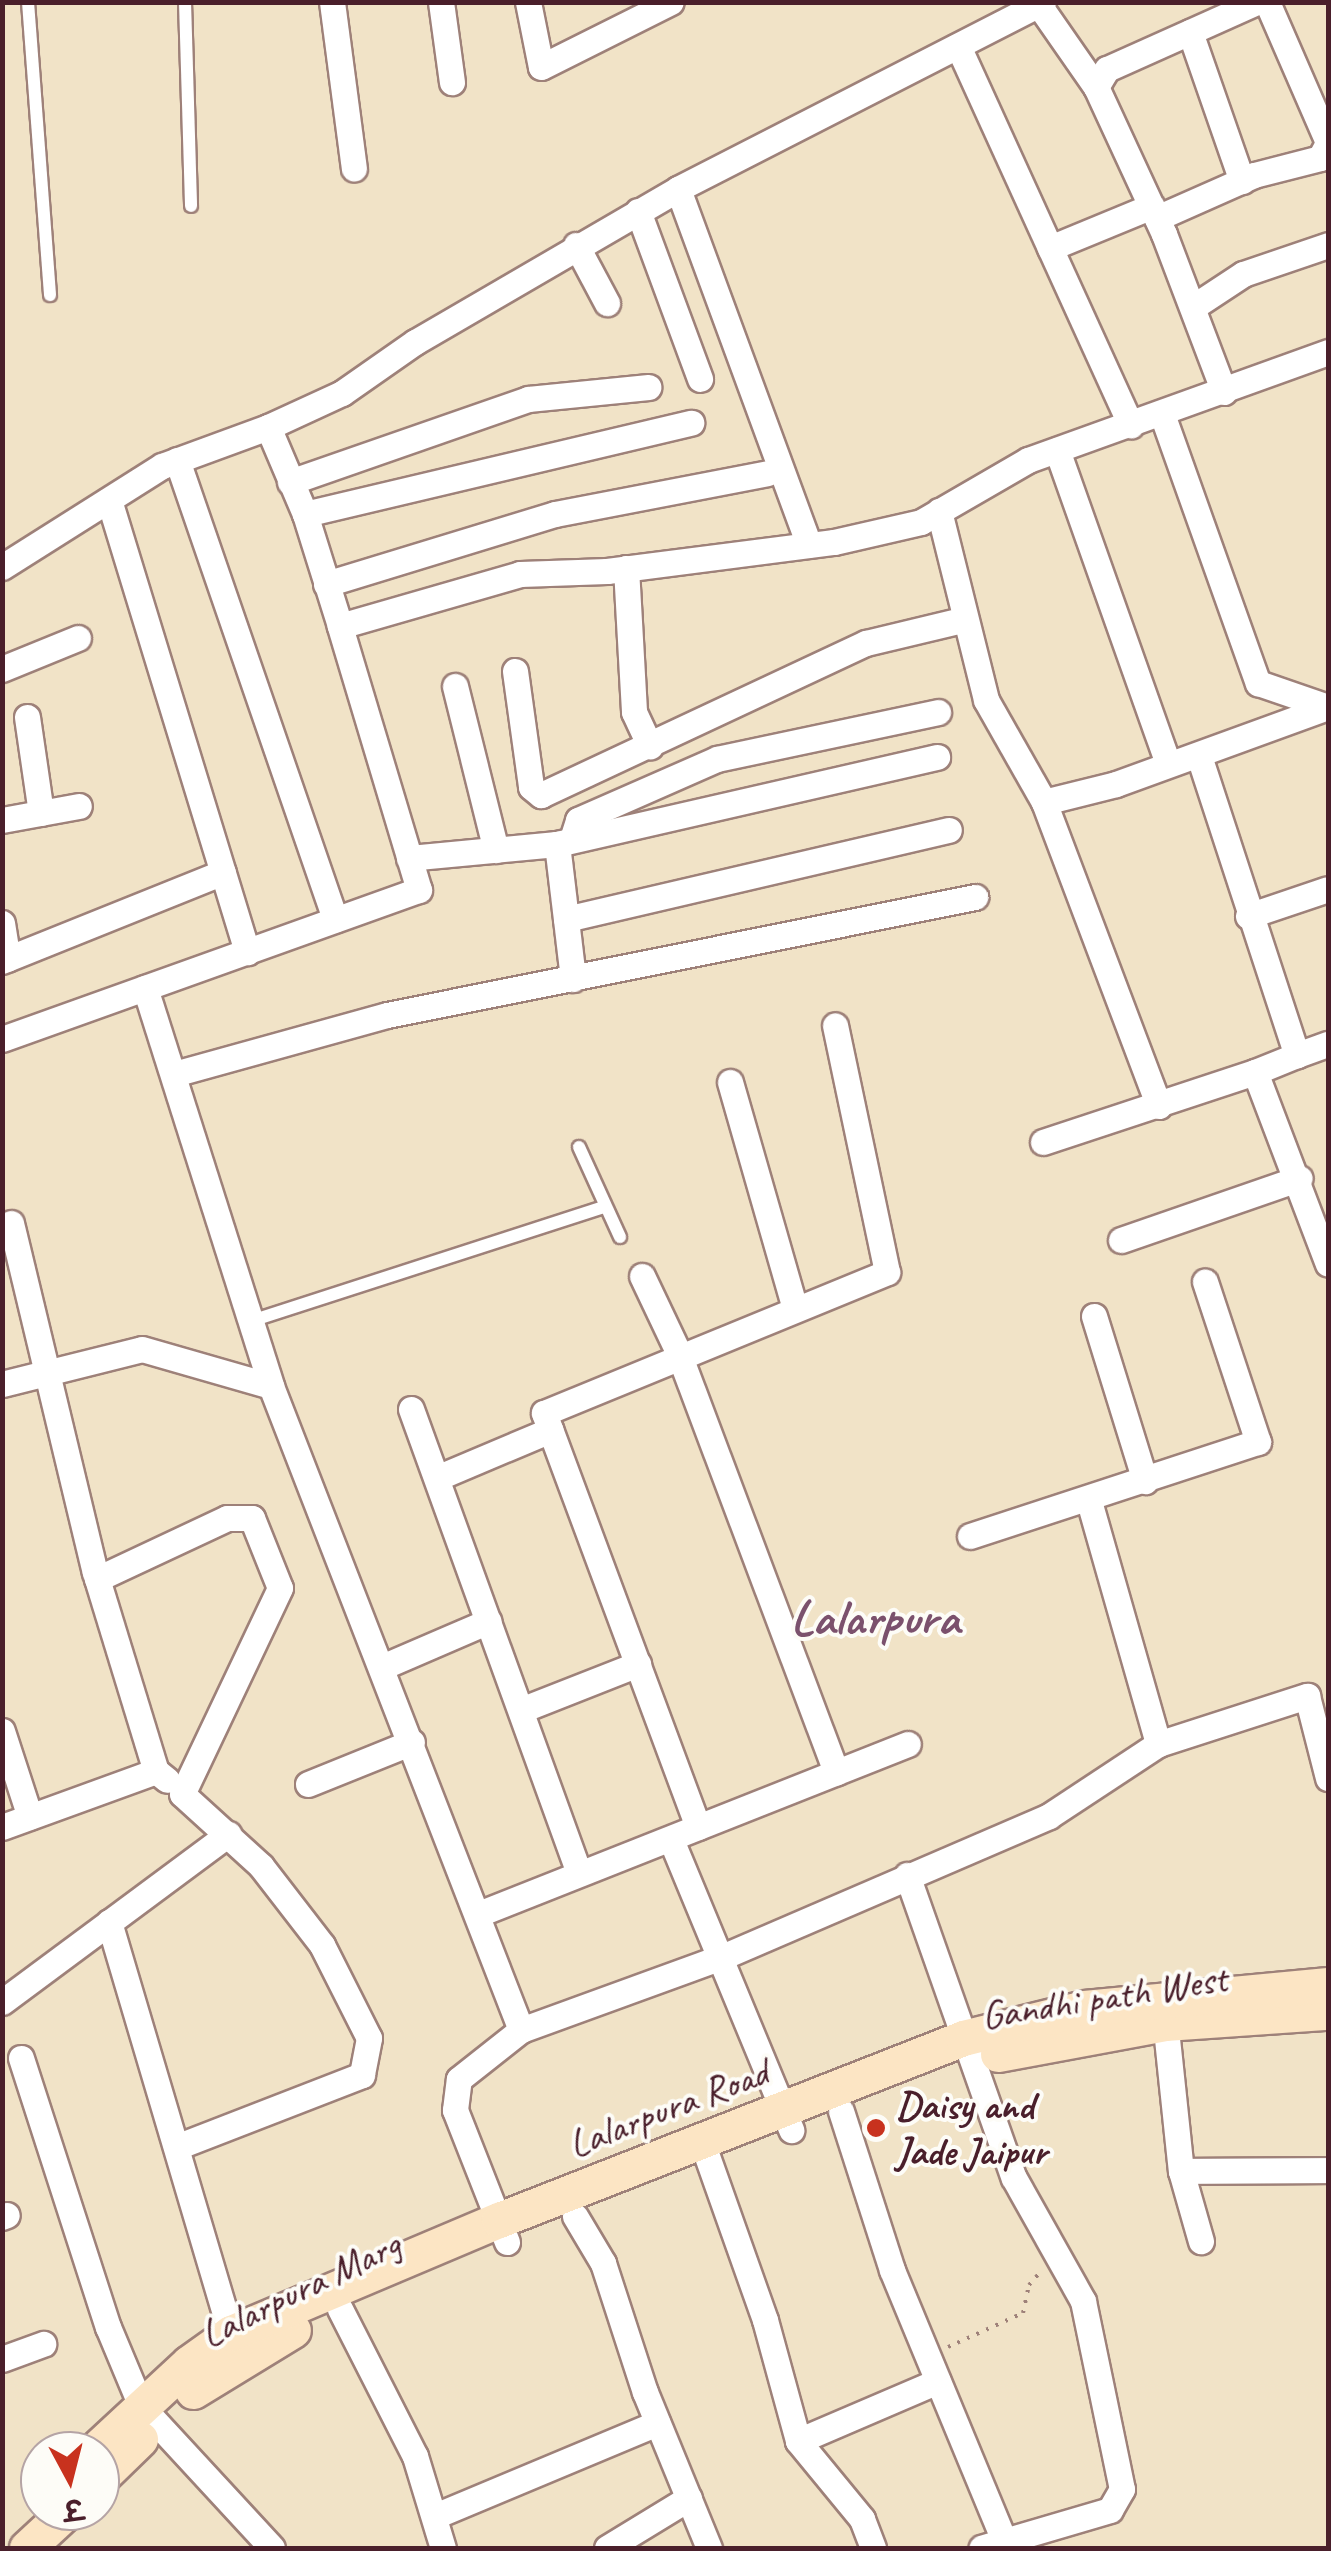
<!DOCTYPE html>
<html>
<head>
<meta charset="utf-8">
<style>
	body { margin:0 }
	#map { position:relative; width:1331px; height:2551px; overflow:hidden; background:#f1e3c7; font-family:Caveat,"Playpen Sans Deva",sans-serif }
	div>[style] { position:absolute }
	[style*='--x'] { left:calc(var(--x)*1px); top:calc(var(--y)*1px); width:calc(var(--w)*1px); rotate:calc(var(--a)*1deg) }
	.path>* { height:4px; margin-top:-2px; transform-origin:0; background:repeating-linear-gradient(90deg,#9e8179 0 2.5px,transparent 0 10.5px) }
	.roads { filter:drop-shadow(2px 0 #9e8179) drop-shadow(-2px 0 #9e8179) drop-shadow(0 2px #9e8179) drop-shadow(0 -2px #9e8179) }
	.lane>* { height:12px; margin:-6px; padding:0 6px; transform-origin:6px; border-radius:6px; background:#fff }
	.street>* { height:25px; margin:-12.5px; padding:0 12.5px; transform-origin:12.5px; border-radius:12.5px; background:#fff }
	.secondary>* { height:35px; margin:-17.5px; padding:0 17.5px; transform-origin:17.5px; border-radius:17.5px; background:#fce5c4 }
	.dots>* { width:28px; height:28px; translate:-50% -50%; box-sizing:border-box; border:5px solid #fdfcf7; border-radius:50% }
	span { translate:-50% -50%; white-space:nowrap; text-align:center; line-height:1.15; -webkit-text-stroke:8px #fdfcf7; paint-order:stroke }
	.street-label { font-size:40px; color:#4a1f2b }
	.poi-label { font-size:40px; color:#4a1f2b; font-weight:700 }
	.left { translate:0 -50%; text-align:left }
	.district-label { font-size:50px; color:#7b516d; font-weight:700 }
	.frame { position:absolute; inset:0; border:5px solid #4a1f2b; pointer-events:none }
	.north { position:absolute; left:20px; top:2431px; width:100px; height:100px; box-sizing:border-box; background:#fdfcf7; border:2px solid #b5a4a5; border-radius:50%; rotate:173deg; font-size:28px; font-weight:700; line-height:40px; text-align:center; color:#4a1f2b }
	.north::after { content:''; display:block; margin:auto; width:35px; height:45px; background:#c8321e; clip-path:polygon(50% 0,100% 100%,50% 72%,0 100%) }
</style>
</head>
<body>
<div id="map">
	<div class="path">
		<i style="--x:948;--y:2347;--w:82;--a:-24.4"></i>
		<i style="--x:1023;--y:2313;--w:29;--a:-78"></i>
		<i style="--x:1029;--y:2285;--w:20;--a:-49"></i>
	</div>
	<div class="roads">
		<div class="lane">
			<i style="--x:28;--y:2;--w:294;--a:85.7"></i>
			<i style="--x:185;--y:2;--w:204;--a:88.3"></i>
			<i style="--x:579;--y:1147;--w:99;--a:65.5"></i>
			<i style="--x:251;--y:1321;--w:372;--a:-17.9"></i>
		</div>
		<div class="street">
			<i style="--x:332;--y:2;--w:168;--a:82.5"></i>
			<i style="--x:441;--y:2;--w:81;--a:82.2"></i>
			<i style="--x:528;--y:2;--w:66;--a:78.7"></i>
			<i style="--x:541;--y:67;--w:145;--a:-26.6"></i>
			<i style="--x:1043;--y:2;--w:410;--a:152.9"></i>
			<i style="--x:678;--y:189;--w:304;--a:149.8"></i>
			<i style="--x:415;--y:342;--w:89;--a:145.1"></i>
			<i style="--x:342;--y:393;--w:81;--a:155.3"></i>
			<i style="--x:268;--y:427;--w:95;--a:67"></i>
			<i style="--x:305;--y:514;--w:117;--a:72.6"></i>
			<i style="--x:340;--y:626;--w:187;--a:-16.1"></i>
			<i style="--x:520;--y:574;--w:87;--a:-2"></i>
			<i style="--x:607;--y:571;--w:229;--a:-7.3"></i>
			<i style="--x:834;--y:542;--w:89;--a:-12.9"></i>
			<i style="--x:921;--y:522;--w:124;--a:-30.1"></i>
			<i style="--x:1028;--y:460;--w:319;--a:-19.8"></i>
			<i style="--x:1267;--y:2;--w:153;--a:66.5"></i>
			<i style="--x:1039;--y:5;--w:100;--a:55.2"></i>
			<i style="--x:1190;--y:32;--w:158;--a:70.8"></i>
			<i style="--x:958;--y:46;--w:417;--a:65.5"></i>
			<i style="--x:678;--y:189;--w:379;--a:69.8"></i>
			<i style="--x:638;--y:211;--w:179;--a:69.7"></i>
			<i style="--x:1157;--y:218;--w:106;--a:-23.9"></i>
			<i style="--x:1254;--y:175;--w:68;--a:-14.4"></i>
			<i style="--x:1320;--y:158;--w:17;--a:-62"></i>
			<i style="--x:576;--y:245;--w:66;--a:61.9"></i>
			<i style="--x:1050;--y:248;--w:110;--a:-22.4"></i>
			<i style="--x:1193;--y:307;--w:60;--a:-33.4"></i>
			<i style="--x:1243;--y:274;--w:90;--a:-18.8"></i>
			<i style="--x:1224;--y:392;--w:169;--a:-110.8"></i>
			<i style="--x:1164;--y:234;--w:162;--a:-114.8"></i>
			<i style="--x:1096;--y:87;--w:21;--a:-59"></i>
			<i style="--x:1107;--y:69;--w:164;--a:-24.1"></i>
			<i style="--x:1162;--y:414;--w:286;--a:70.4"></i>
			<i style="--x:1258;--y:683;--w:74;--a:18.9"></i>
			<i style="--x:1057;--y:450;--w:332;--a:70.5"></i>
			<i style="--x:177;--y:460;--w:486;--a:71"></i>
			<i style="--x:290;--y:482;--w:252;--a:-19.2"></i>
			<i style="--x:528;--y:399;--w:121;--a:-5.7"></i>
			<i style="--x:109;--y:500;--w:473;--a:73"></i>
			<i style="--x:939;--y:511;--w:195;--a:76"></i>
			<i style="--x:986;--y:700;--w:117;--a:60.4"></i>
			<i style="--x:1044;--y:802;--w:325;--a:69.3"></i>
			<i style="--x:305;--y:514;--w:397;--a:-13.3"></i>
			<i style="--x:2;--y:567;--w:189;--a:-32.3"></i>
			<i style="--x:162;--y:466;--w:113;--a:-20.2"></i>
			<i style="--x:626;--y:568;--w:144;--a:86.8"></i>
			<i style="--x:634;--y:712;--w:38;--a:65"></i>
			<i style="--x:326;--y:584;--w:239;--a:-17"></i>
			<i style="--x:555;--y:514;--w:216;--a:-10.9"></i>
			<i style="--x:2;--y:669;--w:82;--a:-22.2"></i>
			<i style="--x:515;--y:671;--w:117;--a:82.1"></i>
			<i style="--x:531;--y:787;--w:13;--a:39"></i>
			<i style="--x:541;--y:795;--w:359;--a:-25.1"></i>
			<i style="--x:866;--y:643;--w:99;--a:-13.5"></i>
			<i style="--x:455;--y:686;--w:169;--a:76"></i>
			<i style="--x:27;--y:717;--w:97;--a:81.7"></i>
			<i style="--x:1199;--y:756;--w:315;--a:71.9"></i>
			<i style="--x:1297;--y:1055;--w:45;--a:158"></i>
			<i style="--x:1255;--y:1072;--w:205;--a:69.2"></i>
			<i style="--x:1044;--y:802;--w:74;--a:-14"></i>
			<i style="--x:1116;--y:784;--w:226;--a:-20"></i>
			<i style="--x:2;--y:820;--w:78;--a:-10.3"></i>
			<i style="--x:572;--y:839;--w:20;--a:-72"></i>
			<i style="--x:578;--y:820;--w:152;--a:-23.7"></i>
			<i style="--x:717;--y:759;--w:226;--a:-12"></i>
			<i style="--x:557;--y:844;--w:136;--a:83.2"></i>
			<i style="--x:409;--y:858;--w:149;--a:-5.4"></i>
			<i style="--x:557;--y:844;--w:390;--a:-12.9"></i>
			<i style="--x:1248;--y:916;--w:84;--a:-18.6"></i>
			<i style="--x:566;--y:919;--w:393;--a:-13.1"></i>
			<i style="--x:2;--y:923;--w:36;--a:81"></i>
			<i style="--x:2;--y:961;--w:238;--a:-21.9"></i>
			<i style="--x:145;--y:988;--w:417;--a:72.4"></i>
			<i style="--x:271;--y:1386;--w:691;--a:68.78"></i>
			<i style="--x:2;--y:1039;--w:443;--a:-19.7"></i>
			<i style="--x:419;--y:890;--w:276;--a:-106.7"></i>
			<i style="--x:1297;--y:1055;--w:33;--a:-20"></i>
			<i style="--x:174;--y:1074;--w:221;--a:-15.5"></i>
			<i style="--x:387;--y:1015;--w:600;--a:-11.35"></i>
			<i style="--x:730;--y:1082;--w:232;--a:74"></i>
			<i style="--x:1043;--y:1142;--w:223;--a:-18.3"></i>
			<i style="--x:11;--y:1223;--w:359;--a:76.5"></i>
			<i style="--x:95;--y:1572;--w:208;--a:73"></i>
			<i style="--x:1121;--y:1240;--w:189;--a:-19.1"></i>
			<i style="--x:642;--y:1276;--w:86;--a:64.6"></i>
			<i style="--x:679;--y:1354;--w:447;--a:69.4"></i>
			<i style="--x:1094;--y:1316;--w:173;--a:72.8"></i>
			<i style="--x:2;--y:1384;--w:144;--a:-14"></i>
			<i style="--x:142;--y:1349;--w:134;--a:16"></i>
			<i style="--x:411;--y:1409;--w:494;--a:70.1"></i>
			<i style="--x:439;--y:1477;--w:121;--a:-22.9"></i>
			<i style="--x:1089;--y:1501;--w:253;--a:74.1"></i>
			<i style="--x:970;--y:1536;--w:303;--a:-18.1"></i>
			<i style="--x:1258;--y:1442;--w:169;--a:-108.3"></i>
			<i style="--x:97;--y:1579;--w:144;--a:-25.1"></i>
			<i style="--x:227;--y:1518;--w:25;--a:0"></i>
			<i style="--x:252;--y:1518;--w:75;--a:68.2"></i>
			<i style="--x:280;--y:1588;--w:228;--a:115.4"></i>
			<i style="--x:182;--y:1794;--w:107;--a:42.3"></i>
			<i style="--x:261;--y:1866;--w:100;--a:52.3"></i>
			<i style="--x:322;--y:1945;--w:104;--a:63.2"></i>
			<i style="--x:369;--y:2038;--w:38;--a:101"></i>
			<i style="--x:362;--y:2075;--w:199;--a:158.8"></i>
			<i style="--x:382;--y:1667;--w:116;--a:-23.3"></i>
			<i style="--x:521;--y:1710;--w:126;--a:-21.5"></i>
			<i style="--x:2;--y:1731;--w:90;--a:72"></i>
			<i style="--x:308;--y:1784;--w:112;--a:-22"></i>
			<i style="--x:2;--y:1827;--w:164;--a:-20"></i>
			<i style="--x:156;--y:1771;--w:14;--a:39"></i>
			<i style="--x:698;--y:1827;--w:442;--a:-110.4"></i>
			<i style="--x:544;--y:1413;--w:371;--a:-22.3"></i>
			<i style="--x:887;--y:1272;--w:252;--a:-101.9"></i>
			<i style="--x:672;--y:1842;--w:312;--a:67.5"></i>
			<i style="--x:907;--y:1875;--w:321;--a:70.6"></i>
			<i style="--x:1014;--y:2178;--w:141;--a:60.7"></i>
			<i style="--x:1083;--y:2301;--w:192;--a:78.3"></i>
			<i style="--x:1122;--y:2489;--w:24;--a:120"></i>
			<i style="--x:1110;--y:2510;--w:134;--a:163.6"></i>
			<i style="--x:481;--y:1913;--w:459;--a:-21.6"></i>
			<i style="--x:109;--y:1922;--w:429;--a:73.5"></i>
			<i style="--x:2;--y:2002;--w:282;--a:-36.6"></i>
			<i style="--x:1164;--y:2010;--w:162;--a:84"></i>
			<i style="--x:1181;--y:2171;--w:73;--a:74.1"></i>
			<i style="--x:21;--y:2058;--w:283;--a:72.1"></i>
			<i style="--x:108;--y:2327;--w:86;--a:67.3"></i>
			<i style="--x:141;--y:2406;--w:193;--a:47.3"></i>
			<i style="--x:841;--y:2111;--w:167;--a:72.2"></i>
			<i style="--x:892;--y:2270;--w:301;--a:67.5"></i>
			<i style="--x:702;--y:2142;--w:189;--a:70.5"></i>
			<i style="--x:765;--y:2320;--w:125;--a:74.7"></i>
			<i style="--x:798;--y:2441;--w:101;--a:50.6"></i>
			<i style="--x:862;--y:2519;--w:31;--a:69"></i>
			<i style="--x:1181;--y:2171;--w:147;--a:-0.4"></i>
			<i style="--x:575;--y:2216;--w:55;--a:59.2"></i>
			<i style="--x:603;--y:2263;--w:136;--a:72"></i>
			<i style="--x:645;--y:2392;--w:169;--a:67.7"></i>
			<i style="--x:2;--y:2217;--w:5;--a:-22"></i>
			<i style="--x:507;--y:2242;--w:142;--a:-111.5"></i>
			<i style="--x:455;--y:2110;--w:31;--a:-83"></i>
			<i style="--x:459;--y:2079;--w:79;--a:-38.3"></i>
			<i style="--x:521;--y:2030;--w:214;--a:-20"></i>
			<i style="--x:722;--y:1957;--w:356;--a:-23.3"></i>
			<i style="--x:1049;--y:1816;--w:131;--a:-33.4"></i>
			<i style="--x:1158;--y:1744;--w:157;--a:-17.9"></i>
			<i style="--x:1307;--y:1696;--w:85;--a:75.6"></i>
			<i style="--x:340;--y:2309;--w:165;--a:63"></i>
			<i style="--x:415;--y:2456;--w:96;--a:73.1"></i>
			<i style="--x:2;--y:2359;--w:44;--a:-20.1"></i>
			<i style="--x:798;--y:2441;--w:152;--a:-23.2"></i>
			<i style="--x:435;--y:2516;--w:241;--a:-22.7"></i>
			<i style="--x:607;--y:2548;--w:96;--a:-31.4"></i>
		</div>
		<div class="secondary">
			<i style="--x:998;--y:2054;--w:170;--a:-10.5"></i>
			<i style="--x:1165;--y:2023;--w:163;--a:-3.9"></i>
			<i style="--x:193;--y:2391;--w:117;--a:-31.4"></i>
			<i style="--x:94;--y:2451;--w:129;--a:-42.8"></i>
			<i style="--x:189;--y:2363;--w:52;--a:-35.5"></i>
			<i style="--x:231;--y:2333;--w:291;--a:-22.9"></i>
			<i style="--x:499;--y:2220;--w:498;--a:-21.4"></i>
			<i style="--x:963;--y:2038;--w:125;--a:-13.9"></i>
			<i style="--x:1084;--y:2008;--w:245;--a:-5.4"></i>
			<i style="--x:100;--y:2478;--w:56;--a:-44.3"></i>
			<i style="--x:27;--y:2548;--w:54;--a:-42.8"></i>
		</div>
	</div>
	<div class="dots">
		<i style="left:876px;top:2128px;background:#c8321e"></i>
	</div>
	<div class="street-label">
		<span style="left:1104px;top:1997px;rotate:-9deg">Gandhi path West</span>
		<span style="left:668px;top:2108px;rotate:-21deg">Lalarpura Road</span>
		<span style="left:300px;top:2289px;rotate:-26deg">Lalarpura Marg</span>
	</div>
	<div class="poi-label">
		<span class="left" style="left:896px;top:2128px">Daisy and<br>Jade Jaipur</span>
	</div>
	<div class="district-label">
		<span style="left:875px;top:1618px">Lalarpura</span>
	</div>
	<div class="frame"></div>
	<div class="north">उ</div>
</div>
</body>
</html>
